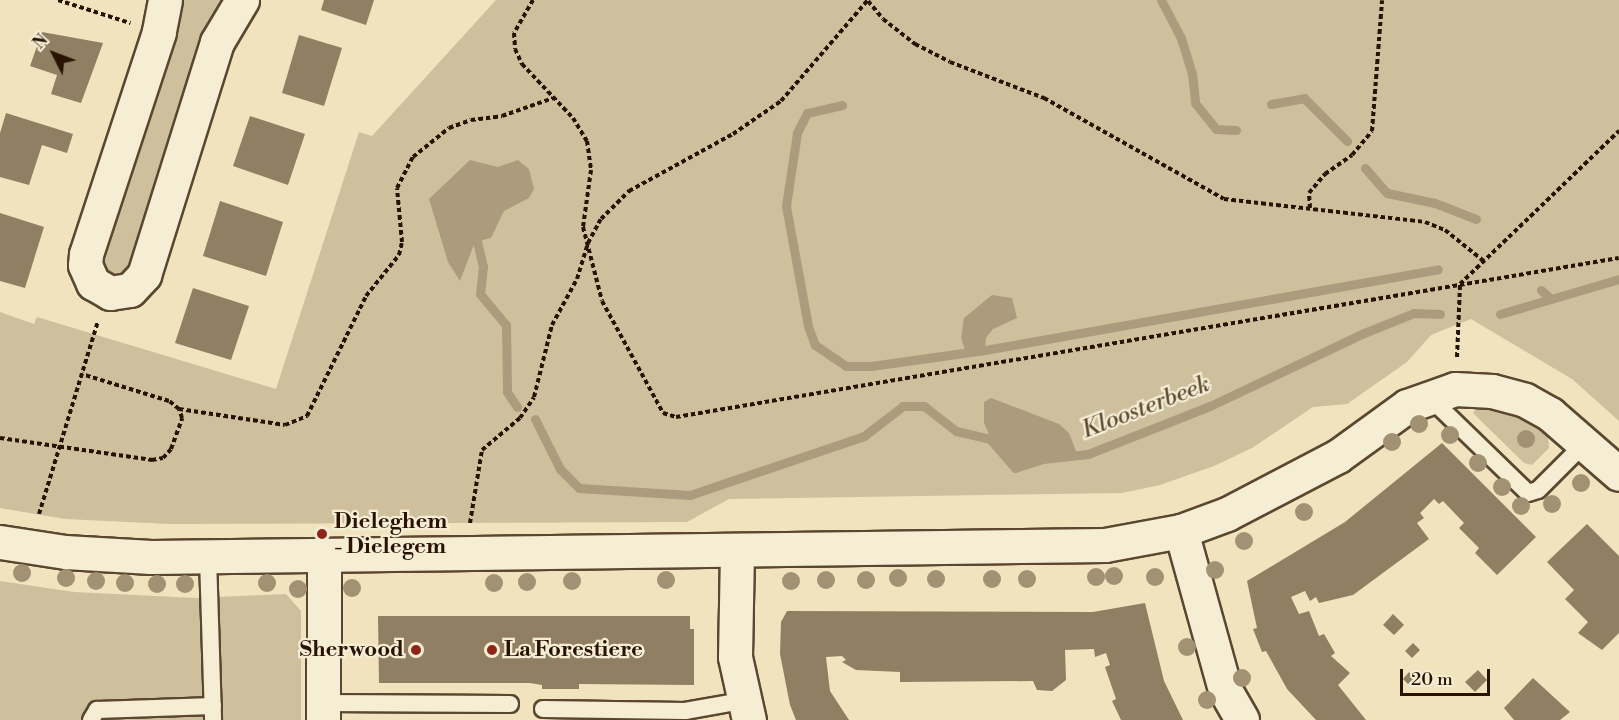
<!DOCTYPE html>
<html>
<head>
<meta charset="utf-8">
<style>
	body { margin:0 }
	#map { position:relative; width:1619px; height:720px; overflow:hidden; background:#f0e3bd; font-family:"Libre Bodoni",serif }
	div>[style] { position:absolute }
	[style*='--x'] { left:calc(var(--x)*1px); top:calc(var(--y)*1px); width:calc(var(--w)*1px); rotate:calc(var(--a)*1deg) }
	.green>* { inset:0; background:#cec09d }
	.water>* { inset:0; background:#ac9c7d }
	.stream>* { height:9px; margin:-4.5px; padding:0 4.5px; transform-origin:4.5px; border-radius:4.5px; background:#ac9c7d }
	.building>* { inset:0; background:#907f62 }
	.path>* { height:4px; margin-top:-2px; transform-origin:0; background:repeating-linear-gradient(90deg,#291300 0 4.5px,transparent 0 7.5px) }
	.roads { filter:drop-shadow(2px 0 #5b472f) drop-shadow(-2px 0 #5b472f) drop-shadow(0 2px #5b472f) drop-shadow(0 -2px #5b472f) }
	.service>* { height:16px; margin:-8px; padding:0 8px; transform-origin:8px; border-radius:8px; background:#f5edd4 }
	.minor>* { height:33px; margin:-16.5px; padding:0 16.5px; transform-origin:16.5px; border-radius:16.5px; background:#f5edd4 }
	.trees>* { width:18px; height:18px; margin:-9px; border-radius:50%; background:#a29273 }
	.dots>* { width:16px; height:16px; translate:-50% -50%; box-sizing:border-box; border:3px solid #f5edd4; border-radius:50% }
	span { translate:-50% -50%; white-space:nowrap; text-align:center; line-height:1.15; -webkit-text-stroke:4.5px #f5edd4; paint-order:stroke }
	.poi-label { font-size:22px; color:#291300; font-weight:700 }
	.left { translate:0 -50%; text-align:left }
	.right { translate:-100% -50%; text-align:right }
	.water-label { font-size:24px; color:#5d4a32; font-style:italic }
	.north { position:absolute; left:24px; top:24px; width:60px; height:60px; -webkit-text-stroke:4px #f5edd4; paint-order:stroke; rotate:312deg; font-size:16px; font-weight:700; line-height:24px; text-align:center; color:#291300 }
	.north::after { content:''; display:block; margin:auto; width:21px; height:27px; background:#291300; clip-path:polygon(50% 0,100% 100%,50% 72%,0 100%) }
	.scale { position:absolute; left:1400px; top:669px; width:90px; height:27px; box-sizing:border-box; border:3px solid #291300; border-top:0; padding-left:8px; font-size:18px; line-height:21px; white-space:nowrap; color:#291300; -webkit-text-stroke:4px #f5edd4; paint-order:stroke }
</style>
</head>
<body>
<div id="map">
	<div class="green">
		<i style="clip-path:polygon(178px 0,227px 0,129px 274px,107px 277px,98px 257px)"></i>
		<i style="clip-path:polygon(496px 0,1619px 0,1619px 421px,1572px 379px,1471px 319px,1431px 335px,1407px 362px,1347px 404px,1313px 407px,1252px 448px,1214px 466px,1160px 485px,1122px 493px,729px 499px,687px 522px,170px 524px,65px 519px,0 508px,0 312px,34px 324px,37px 317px,276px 389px,359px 132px,372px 136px)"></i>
		<i style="clip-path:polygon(1477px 407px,1509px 412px,1530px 422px,1548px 435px,1549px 448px,1532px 465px,1524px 463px,1473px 413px)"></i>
		<i style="clip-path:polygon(0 581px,74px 592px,196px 598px,286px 594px,301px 611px,301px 720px,0 720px)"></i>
	</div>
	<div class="water">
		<i style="clip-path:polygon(470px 160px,498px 167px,518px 160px,529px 169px,534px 189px,529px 198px,504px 211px,491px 238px,475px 242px,460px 281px,448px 262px,429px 199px)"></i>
		<i style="clip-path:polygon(992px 295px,1012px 298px,1017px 318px,993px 329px,986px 338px,985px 350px,966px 353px,961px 338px,964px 318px)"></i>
		<i style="clip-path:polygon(991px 398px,1059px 424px,1069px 433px,1078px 456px,1043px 459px,1015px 468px,995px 448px,984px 423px,984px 402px)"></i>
	</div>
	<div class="stream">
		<i style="--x:1161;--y:0;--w:43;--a:62.2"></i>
		<i style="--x:1181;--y:38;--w:37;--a:73"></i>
		<i style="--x:1192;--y:73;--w:30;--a:84"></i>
		<i style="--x:1195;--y:103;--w:33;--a:51"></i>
		<i style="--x:1216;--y:129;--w:20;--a:3"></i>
		<i style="--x:1271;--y:104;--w:34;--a:-10"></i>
		<i style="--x:1304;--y:98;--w:61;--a:45"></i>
		<i style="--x:842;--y:105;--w:36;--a:167"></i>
		<i style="--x:807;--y:113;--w:22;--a:117"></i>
		<i style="--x:797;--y:133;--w:74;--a:98.6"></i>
		<i style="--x:786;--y:206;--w:122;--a:79.6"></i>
		<i style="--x:808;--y:326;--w:20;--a:70"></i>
		<i style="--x:815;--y:345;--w:37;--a:34"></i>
		<i style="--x:846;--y:366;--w:25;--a:0"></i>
		<i style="--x:871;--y:366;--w:115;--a:-8"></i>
		<i style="--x:985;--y:350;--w:460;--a:-10.1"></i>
		<i style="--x:1365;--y:168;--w:33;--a:49"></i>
		<i style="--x:1387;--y:193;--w:49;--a:11.8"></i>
		<i style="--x:1435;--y:203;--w:44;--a:21.3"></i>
		<i style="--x:477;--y:241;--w:26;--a:77"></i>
		<i style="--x:483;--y:266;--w:28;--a:96"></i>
		<i style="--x:480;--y:294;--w:40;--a:50"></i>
		<i style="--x:506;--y:325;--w:67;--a:89.1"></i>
		<i style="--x:507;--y:392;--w:18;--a:56"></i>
		<i style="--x:1541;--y:290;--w:13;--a:42"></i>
		<i style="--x:1551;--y:299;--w:71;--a:-16.4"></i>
		<i style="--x:1500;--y:314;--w:53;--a:-16.4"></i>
		<i style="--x:535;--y:419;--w:56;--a:63.4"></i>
		<i style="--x:560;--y:469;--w:27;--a:45"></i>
		<i style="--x:579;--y:488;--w:111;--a:3.6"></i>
		<i style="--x:690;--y:495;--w:184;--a:-18.7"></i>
		<i style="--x:864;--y:436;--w:49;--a:-37.6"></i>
		<i style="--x:903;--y:406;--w:21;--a:0"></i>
		<i style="--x:924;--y:406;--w:41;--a:38"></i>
		<i style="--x:956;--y:431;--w:35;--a:13"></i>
		<i style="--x:990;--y:439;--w:38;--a:49"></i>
		<i style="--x:1015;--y:468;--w:29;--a:-18"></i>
		<i style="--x:1043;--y:459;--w:45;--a:-6.3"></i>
		<i style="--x:1088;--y:454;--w:131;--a:-21.5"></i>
		<i style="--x:1210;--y:406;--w:170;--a:-25.4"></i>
		<i style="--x:1364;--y:333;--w:54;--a:-21.8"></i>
		<i style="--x:1414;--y:313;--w:26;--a:2"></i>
	</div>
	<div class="building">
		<i style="clip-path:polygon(324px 0,374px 0,366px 25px,321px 10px)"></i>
		<i style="clip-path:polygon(42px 32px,103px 43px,81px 103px,51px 94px,57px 75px,30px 66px)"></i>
		<i style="clip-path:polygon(299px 35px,342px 48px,324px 106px,282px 93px)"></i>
		<i style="clip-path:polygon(6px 113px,73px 134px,67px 153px,42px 145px,29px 185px,0 177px,0 133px)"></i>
		<i style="clip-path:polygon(250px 116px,305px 134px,288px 185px,233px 166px)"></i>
		<i style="clip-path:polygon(220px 201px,283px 222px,266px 276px,203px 256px)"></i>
		<i style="clip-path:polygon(0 213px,44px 227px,25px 288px,0 281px)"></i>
		<i style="clip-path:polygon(193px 288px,249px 306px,231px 360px,175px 343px)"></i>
		<i style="clip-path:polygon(1442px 443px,1536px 537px,1497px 575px,1475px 553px,1479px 548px,1459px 528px,1464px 523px,1443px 501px,1439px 504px,1434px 499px,1420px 513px,1424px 518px,1417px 523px,1429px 539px,1353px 595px,1319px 603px,1316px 597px,1310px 601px,1305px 591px,1291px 597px,1299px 614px,1309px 611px,1319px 636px,1324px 634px,1335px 653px,1331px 656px,1350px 673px,1338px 685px,1366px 720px,1316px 720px,1287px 689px,1266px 651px,1262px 652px,1253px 629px,1257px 628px,1247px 581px,1345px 522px)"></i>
		<i style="clip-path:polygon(1587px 524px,1619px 556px,1619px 633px,1602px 650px,1578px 633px,1588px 622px,1565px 599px,1574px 590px,1547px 562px)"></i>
		<i style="clip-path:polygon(1145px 603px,1164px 681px,1183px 720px,1121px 720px,1112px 701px,1116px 699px,1105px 667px,1110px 665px,1106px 653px,1095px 657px,1094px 649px,1065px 650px,1066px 680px,1052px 691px,1037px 690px,1033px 681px,900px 682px,900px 672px,856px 670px,842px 662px,846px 660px,842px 656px,826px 657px,830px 691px,849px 720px,796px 720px,790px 705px,780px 654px,781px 622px,787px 611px,1093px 612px)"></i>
		<i style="clip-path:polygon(1393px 614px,1404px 625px,1394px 635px,1383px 625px)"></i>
		<i style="clip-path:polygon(378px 616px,690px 616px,690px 629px,694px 629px,694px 685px,579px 684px,579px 689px,542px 689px,542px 685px,530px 683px,379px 683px)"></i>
		<i style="clip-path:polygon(1413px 643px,1420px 650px,1412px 658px,1405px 651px)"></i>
		<i style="clip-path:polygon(1478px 670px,1487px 680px,1475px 692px,1465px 682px)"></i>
		<i style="clip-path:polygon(1409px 672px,1414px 678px,1408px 684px,1403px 679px)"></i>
		<i style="clip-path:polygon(1533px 678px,1570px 712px,1560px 720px,1514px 720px,1504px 708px)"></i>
	</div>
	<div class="path">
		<i style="--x:58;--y:0;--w:76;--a:17.7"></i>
		<i style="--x:533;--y:0;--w:38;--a:120"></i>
		<i style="--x:514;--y:33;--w:16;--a:86"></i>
		<i style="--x:515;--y:49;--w:17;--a:65"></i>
		<i style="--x:522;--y:64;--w:74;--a:46.6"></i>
		<i style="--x:573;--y:118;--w:27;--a:59"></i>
		<i style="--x:587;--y:141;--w:29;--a:82"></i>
		<i style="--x:591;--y:170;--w:58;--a:98"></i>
		<i style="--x:583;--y:227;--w:76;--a:75.6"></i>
		<i style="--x:602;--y:301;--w:128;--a:61.4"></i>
		<i style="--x:663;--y:413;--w:14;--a:17"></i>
		<i style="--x:676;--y:417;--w:956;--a:-9.57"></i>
		<i style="--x:868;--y:1;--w:23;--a:50"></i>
		<i style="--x:883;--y:19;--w:41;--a:38"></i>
		<i style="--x:915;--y:44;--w:39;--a:27"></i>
		<i style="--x:950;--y:62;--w:101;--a:21"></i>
		<i style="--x:1044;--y:98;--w:206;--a:29.3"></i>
		<i style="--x:1224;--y:199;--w:202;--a:6.5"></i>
		<i style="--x:1425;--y:222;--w:22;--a:22"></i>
		<i style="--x:1445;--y:230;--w:51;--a:38.7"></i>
		<i style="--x:1310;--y:208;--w:15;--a:-94"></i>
		<i style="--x:1309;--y:193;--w:25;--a:-50"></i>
		<i style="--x:1325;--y:174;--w:33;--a:-35"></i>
		<i style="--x:1352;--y:155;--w:31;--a:-50"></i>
		<i style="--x:1372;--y:131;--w:131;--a:-85.6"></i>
		<i style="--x:1457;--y:357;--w:73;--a:-87.6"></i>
		<i style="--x:1460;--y:284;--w:221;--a:-43.9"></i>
		<i style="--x:179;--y:409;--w:107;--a:8.6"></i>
		<i style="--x:285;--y:425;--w:24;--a:-22"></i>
		<i style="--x:307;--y:416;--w:134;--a:-63.8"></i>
		<i style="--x:366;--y:296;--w:53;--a:-51.2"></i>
		<i style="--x:399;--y:255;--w:13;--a:-77"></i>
		<i style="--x:402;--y:242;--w:54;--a:-95.3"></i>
		<i style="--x:397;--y:188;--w:35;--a:-63"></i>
		<i style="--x:413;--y:157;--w:46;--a:-38.9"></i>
		<i style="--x:449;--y:128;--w:23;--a:-20"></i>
		<i style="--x:471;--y:120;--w:31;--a:-7"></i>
		<i style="--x:502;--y:116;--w:54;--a:-19.4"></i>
		<i style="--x:0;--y:438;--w:154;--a:8.2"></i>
		<i style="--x:152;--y:460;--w:11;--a:-10"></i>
		<i style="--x:163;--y:458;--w:12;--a:-48"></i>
		<i style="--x:171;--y:449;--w:33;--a:-70"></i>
		<i style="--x:182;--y:418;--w:9;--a:-108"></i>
		<i style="--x:179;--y:409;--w:13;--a:-141"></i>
		<i style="--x:169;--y:401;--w:91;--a:-162.8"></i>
		<i style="--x:39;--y:514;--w:202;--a:-73"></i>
		<i style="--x:470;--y:523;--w:74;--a:-80.7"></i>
		<i style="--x:482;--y:450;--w:50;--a:-40.1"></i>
		<i style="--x:520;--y:418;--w:25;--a:-56"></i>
		<i style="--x:534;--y:397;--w:74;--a:-76"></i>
		<i style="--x:552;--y:325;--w:52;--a:-61.5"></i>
		<i style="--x:577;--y:279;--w:38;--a:-73"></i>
		<i style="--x:588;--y:243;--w:27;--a:-62"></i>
		<i style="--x:601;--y:219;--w:40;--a:-45"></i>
		<i style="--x:629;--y:191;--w:119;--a:-28.7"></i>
		<i style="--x:733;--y:134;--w:58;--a:-34.5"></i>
		<i style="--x:781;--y:101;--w:133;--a:-49.3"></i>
	</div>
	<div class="roads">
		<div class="service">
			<i style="--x:1428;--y:396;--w:139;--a:44.1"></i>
			<i style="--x:1528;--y:493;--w:10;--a:-17"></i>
			<i style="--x:1538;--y:490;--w:66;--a:-45"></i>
			<i style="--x:208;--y:558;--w:162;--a:88.2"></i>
			<i style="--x:323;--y:703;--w:187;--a:0.3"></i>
			<i style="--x:543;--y:709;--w:142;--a:0.8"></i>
			<i style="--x:685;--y:711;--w:58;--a:-10"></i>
			<i style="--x:91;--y:720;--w:12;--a:-59"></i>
			<i style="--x:97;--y:710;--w:116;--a:-2"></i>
		</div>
		<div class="minor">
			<i style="--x:165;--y:0;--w:33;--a:101"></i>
			<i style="--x:159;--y:32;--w:234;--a:108.2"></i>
			<i style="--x:86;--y:254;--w:11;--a:95"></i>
			<i style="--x:85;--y:265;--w:20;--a:66"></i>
			<i style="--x:93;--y:283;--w:20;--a:30"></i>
			<i style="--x:110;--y:293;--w:20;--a:-9"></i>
			<i style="--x:130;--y:290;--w:21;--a:-47"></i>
			<i style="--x:144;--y:275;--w:244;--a:-72.6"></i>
			<i style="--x:217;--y:42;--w:49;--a:-59.2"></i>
			<i style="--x:1181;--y:531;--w:165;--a:74.5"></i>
			<i style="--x:1225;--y:690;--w:34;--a:60"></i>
			<i style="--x:0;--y:542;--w:66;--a:8.7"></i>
			<i style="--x:65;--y:552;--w:86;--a:3.3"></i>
			<i style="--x:151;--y:557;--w:954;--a:-0.72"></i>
			<i style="--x:1105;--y:545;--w:77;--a:-10.4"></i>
			<i style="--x:1181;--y:531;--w:49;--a:-20.3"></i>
			<i style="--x:1227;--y:514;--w:125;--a:-27.6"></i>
			<i style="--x:1338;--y:456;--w:85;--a:-35.9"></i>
			<i style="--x:1407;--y:406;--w:51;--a:-19.5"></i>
			<i style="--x:1455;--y:389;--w:37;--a:3"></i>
			<i style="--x:1492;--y:391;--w:34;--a:15"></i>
			<i style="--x:1525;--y:400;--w:29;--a:29"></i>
			<i style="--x:1550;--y:414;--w:91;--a:41"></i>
			<i style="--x:737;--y:552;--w:105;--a:91.1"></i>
			<i style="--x:735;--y:657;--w:65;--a:77.5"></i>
			<i style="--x:323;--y:720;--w:163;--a:-89.6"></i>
		</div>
	</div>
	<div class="trees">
		<i style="left:1419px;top:424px"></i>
		<i style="left:1450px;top:435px"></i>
		<i style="left:1526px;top:439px"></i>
		<i style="left:1392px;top:442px"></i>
		<i style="left:1478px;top:463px"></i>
		<i style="left:1581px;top:483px"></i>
		<i style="left:1502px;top:487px"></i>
		<i style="left:1552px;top:504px"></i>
		<i style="left:1521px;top:506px"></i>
		<i style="left:1304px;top:512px"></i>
		<i style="left:1244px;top:541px"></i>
		<i style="left:1215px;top:570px"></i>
		<i style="left:22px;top:573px"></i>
		<i style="left:1114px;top:576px"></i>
		<i style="left:1096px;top:577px"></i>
		<i style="left:1155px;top:577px"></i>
		<i style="left:66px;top:578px"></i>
		<i style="left:898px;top:578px"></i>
		<i style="left:936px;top:579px"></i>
		<i style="left:992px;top:579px"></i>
		<i style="left:1027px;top:579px"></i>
		<i style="left:666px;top:580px"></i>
		<i style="left:826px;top:580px"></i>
		<i style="left:866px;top:580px"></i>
		<i style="left:96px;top:581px"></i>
		<i style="left:572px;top:581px"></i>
		<i style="left:791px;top:581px"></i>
		<i style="left:527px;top:582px"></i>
		<i style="left:125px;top:583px"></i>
		<i style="left:267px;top:583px"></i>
		<i style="left:494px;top:583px"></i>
		<i style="left:157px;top:584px"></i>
		<i style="left:185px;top:584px"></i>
		<i style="left:352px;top:588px"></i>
		<i style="left:298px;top:589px"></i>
		<i style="left:1187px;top:647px"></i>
		<i style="left:1242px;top:678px"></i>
		<i style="left:1207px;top:700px"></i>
	</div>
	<div class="dots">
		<i style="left:322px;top:534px;background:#8f2418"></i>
		<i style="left:416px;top:650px;background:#8f2418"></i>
		<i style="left:492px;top:650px;background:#8f2418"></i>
	</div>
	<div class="poi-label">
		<span class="left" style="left:334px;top:534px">Dieleghem<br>- Dielegem</span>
		<span class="right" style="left:404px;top:650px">Sherwood</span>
		<span class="left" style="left:504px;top:650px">La Forestiere</span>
	</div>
	<div class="water-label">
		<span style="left:1146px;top:408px;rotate:-21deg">Kloosterbeek</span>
	</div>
	<div class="north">N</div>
	<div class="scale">20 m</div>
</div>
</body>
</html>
